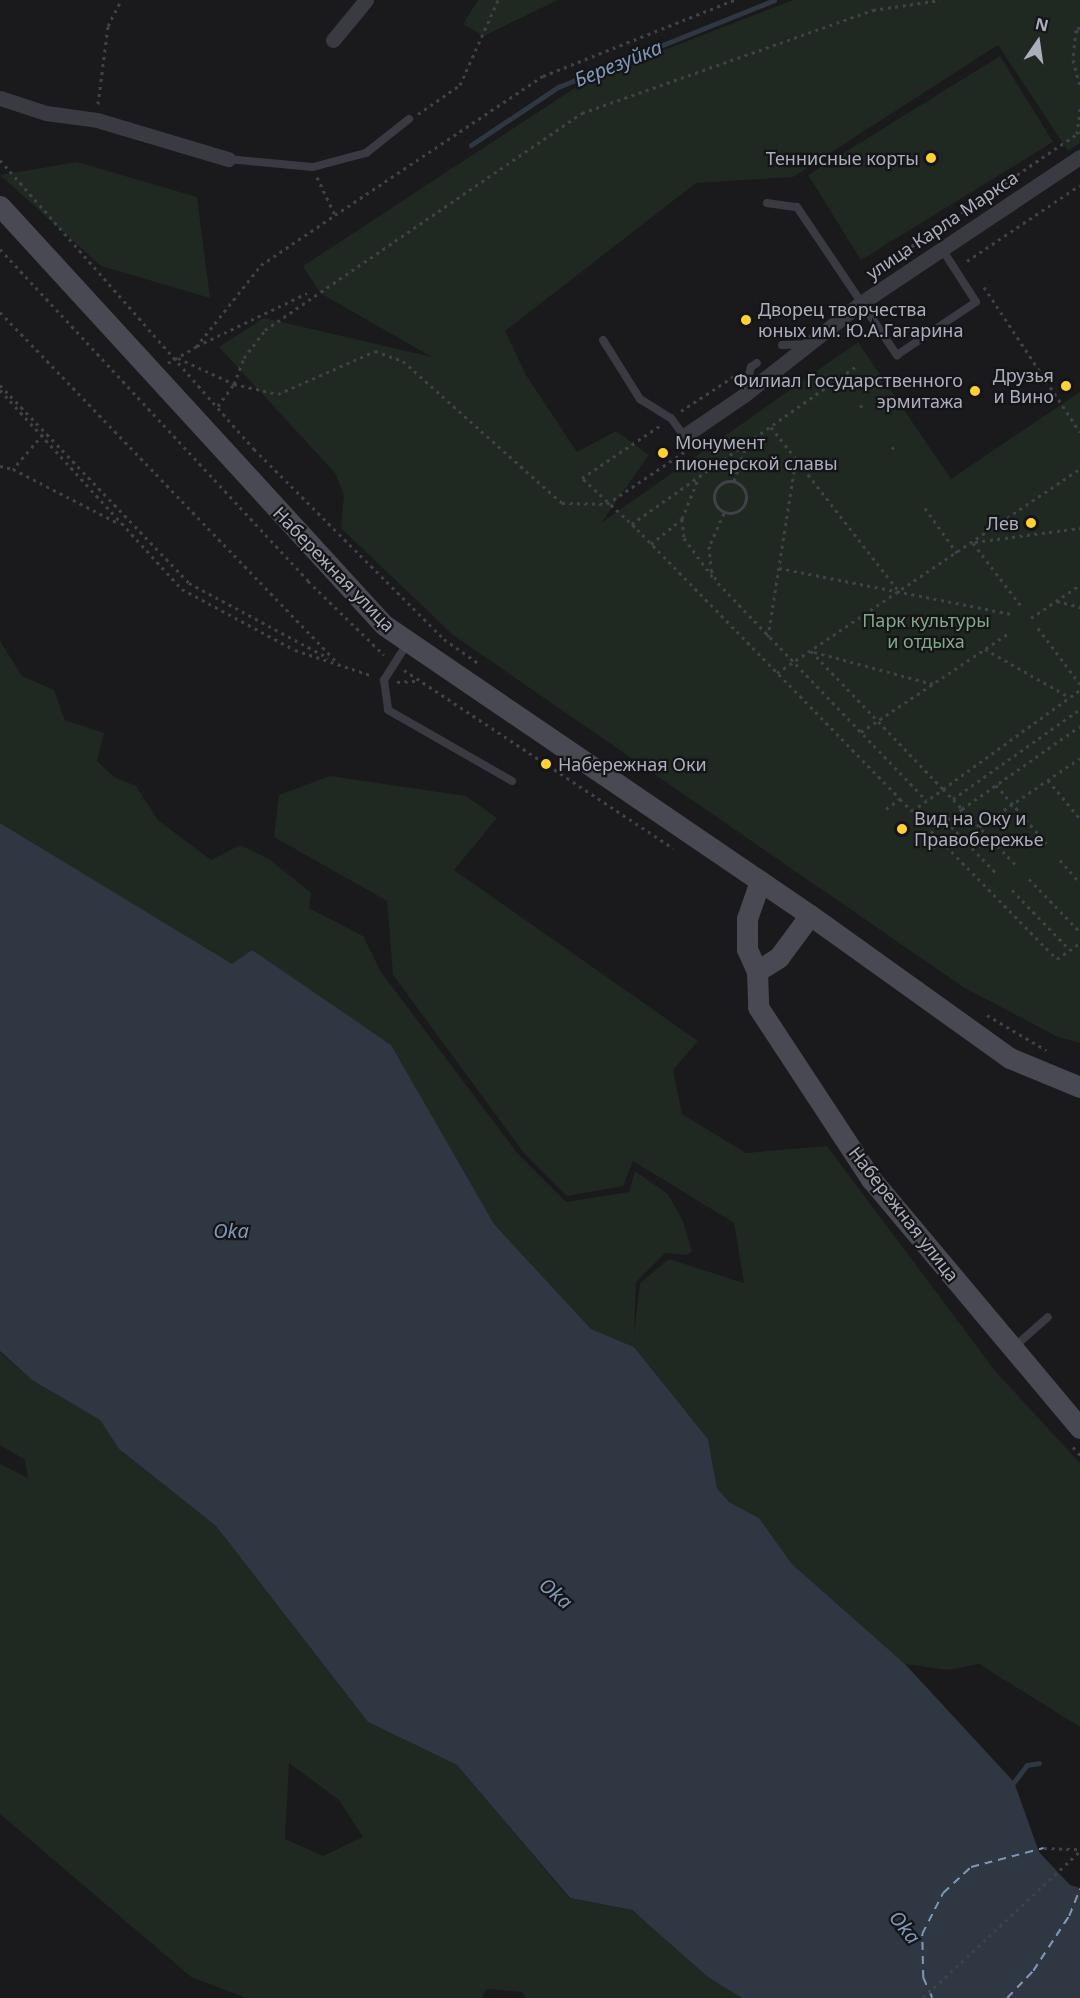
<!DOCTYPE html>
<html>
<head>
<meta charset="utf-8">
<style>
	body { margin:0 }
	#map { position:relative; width:1080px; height:1998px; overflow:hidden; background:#1a191c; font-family:"Noto Sans",sans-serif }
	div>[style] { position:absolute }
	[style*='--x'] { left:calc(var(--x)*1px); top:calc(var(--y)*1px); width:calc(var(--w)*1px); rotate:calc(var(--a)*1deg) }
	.green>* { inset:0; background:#1f2821 }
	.water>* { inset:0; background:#2e3742 }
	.stream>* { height:5px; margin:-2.5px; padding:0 2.5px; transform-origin:2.5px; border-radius:2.5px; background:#2e3742 }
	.ferry>* { height:1.5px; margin-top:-0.75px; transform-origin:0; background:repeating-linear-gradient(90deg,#7f98ba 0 8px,transparent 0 14px) }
	.path>* { height:3px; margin-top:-1.5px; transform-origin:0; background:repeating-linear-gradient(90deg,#404149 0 3px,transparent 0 7.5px) }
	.path>.ring { margin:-1.5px; padding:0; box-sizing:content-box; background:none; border:3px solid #404149; border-radius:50% }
	.lane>* { height:8px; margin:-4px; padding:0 4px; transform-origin:4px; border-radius:4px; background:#3a3a42 }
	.street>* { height:15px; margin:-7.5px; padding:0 7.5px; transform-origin:7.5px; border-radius:7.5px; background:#3a3a42 }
	.secondary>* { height:21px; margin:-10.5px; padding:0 10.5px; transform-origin:10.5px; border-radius:10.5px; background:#484952 }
	.dots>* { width:16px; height:16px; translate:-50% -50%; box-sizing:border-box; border:3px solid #151417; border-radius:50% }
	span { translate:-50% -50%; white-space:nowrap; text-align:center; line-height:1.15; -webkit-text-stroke:4.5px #151417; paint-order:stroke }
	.poi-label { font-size:18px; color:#abaebd }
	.right { translate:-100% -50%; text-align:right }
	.left { translate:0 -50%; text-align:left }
	.street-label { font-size:18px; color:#abaebd }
	.park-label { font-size:18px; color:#80a988 }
	.water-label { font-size:20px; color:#7f98ba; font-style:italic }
	.north { position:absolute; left:1008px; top:12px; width:60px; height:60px; -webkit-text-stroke:4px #151417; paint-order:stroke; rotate:13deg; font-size:16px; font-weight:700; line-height:24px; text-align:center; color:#abaebd }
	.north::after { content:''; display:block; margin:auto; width:21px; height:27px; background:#abaebd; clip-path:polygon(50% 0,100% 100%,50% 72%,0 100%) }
</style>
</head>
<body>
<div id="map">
	<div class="green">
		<i style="clip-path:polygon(478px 0,558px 0,484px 36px,463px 24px)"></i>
		<i style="clip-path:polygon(793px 0,1080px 0,1080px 143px,1068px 151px,998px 45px,793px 177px,696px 183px,505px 331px,526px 375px,577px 452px,616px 431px,649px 455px,601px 523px,858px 342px,951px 479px,1080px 392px,1080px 1043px,1058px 1037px,963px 987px,453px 635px,341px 528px,344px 495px,335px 473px,219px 347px,264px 318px,432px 357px,320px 293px,303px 266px,587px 80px)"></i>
		<i style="clip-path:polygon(1000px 56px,1053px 142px,861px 260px,808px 175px)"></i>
		<i style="clip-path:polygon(77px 162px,197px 197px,210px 298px,101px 266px,0 175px)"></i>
		<i style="clip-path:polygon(0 641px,22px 676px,54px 690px,65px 720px,104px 733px,97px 761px,114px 777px,136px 786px,158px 820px,211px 860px,240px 845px,269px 859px,311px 893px,309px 908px,363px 936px,381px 972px,518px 1154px,566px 1202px,629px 1192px,635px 1171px,668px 1194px,683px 1221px,692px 1251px,687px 1255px,665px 1253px,636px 1282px,634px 1334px,640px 1283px,669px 1259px,744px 1283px,734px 1223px,633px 1161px,623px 1186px,567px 1196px,524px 1153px,393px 975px,387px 901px,274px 837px,279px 795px,330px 776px,466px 796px,497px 818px,454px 870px,698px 1041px,673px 1070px,682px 1114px,746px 1153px,827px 1146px,996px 1372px,1080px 1463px,1080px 1727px,979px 1664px,948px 1670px,905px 1664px,792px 1564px,759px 1518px,729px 1502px,717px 1488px,708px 1439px,634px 1347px,591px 1329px,494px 1224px,390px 1045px,232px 965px,0 823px)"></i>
		<i style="clip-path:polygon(evenodd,0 1352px,32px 1380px,100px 1420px,119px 1449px,216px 1526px,368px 1722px,457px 1765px,569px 1898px,631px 1910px,742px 1998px,526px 1998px,522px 1992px,486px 1989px,482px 1998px,246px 1998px,191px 1977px,0 1814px,0 1464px,28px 1478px,25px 1460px,0 1445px,0 1352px,289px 1763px,339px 1800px,363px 1837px,323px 1856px,285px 1839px,289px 1763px)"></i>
	</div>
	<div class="water">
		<i style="clip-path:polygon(0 823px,232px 964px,252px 950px,391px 1045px,494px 1224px,591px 1329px,634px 1347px,708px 1439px,717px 1488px,729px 1502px,759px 1518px,792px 1564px,905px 1664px,1014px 1782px,1039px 1852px,1070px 1885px,1080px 1888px,1080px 1998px,742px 1998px,708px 1977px,632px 1910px,570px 1898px,457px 1765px,368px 1722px,216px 1526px,119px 1449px,100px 1420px,32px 1380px,0 1351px)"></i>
	</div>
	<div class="stream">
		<i style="--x:471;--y:145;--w:105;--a:-33.7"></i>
		<i style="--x:558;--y:87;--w:233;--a:-21.9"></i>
		<i style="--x:1014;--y:1782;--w:21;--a:-53"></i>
		<i style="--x:1027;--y:1765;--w:12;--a:-9"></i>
	</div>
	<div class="ferry">
		<i style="--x:932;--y:1998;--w:22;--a:-114"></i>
		<i style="--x:923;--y:1978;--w:44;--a:-91.3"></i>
		<i style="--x:922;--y:1934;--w:46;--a:-62.9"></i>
		<i style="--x:943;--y:1893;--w:38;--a:-43"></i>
		<i style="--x:971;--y:1867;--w:75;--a:-14.6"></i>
		<i style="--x:1007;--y:1998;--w:37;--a:-46"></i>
		<i style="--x:1033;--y:1971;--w:66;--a:-56.8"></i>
		<i style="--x:1069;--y:1916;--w:29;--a:-68"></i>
	</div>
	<div class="path">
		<i style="--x:1080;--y:27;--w:5;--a:143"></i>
		<i style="--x:1076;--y:30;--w:6;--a:51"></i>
		<i style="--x:1076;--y:30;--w:30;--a:96"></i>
		<i style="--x:1073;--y:60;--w:28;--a:75"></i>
		<i style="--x:98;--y:104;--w:79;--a:-82.7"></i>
		<i style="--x:108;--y:26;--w:29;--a:-63"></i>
		<i style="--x:418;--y:114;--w:51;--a:-34.6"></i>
		<i style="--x:460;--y:85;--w:93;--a:-65.9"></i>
		<i style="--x:1077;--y:134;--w:26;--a:-83"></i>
		<i style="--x:0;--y:160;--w:385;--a:48.7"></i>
		<i style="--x:254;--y:449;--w:269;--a:45"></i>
		<i style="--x:444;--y:639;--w:42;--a:35.2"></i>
		<i style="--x:317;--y:177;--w:42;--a:64.7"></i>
		<i style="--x:335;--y:215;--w:250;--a:-33.8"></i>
		<i style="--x:543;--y:76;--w:206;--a:-21.7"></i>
		<i style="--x:0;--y:249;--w:453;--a:47.1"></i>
		<i style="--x:308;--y:581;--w:106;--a:44.2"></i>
		<i style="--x:893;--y:259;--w:226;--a:-34.2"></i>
		<i style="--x:967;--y:261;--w:136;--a:-33.9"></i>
		<i style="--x:984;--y:287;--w:174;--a:56.5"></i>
		<i style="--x:0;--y:312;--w:484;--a:46.1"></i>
		<i style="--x:197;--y:346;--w:122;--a:-25.7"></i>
		<i style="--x:178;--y:358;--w:62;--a:24.9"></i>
		<i style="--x:234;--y:384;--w:45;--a:12.8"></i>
		<i style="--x:278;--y:394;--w:106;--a:-23.9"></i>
		<i style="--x:375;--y:351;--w:30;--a:20"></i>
		<i style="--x:403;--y:361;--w:213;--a:41.8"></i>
		<i style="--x:562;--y:503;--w:45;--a:1.3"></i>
		<i style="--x:607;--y:504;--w:93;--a:-34"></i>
		<i style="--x:168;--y:363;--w:32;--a:-30"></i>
		<i style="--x:196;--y:347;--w:105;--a:-51.6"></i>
		<i style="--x:261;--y:265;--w:89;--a:-34"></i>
		<i style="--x:855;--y:367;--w:273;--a:144.9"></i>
		<i style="--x:632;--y:524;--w:384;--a:45.7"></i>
		<i style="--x:0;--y:385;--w:274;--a:46.3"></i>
		<i style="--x:189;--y:583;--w:158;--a:28.3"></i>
		<i style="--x:0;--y:390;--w:270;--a:47.6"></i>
		<i style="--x:182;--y:589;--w:128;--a:28.4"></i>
		<i style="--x:295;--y:650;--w:82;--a:18.4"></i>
		<i style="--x:218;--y:406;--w:27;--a:-54"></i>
		<i style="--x:234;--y:384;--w:28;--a:-69"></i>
		<i style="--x:244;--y:358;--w:35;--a:-53"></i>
		<i style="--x:265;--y:330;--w:384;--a:-34.4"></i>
		<i style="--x:582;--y:113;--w:309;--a:-19.5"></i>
		<i style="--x:873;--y:10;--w:68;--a:-8.5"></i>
		<i style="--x:860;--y:407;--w:6;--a:-39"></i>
		<i style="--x:681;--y:411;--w:66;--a:-33.2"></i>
		<i style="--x:771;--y:427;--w:207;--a:52.1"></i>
		<i style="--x:43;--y:434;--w:46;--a:130.6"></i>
		<i style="--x:13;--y:469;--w:120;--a:27.2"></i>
		<i style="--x:892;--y:449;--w:5;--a:-53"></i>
		<i style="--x:0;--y:466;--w:13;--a:13"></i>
		<i class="ring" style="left:714px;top:481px;width:29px;height:29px"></i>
		<i style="--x:734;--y:481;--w:39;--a:-71"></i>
		<i style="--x:925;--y:508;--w:55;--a:54.6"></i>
		<i style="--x:724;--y:513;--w:36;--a:114"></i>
		<i style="--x:709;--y:546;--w:24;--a:85"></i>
		<i style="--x:711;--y:570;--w:15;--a:62"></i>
		<i style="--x:718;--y:583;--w:301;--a:46.2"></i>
		<i style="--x:682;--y:519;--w:19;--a:84"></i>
		<i style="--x:684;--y:538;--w:51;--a:53.8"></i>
		<i style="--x:635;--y:527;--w:72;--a:-137.2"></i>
		<i style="--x:582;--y:478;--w:95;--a:-33.9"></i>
		<i style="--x:975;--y:542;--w:106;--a:-7.6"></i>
		<i style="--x:973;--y:543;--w:79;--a:52.7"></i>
		<i style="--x:651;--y:544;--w:40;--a:-39"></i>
		<i style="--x:682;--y:519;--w:43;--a:-68.2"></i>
		<i style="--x:779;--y:568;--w:237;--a:11.2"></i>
		<i style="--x:1057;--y:601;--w:24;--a:15"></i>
		<i style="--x:1031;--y:618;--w:59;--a:-34"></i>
		<i style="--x:1038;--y:628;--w:70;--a:53.1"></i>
		<i style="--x:768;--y:637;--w:180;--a:-81.1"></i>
		<i style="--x:985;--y:649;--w:97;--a:29.7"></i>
		<i style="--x:404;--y:670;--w:323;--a:33.5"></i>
		<i style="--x:777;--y:673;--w:365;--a:-34"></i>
		<i style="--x:397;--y:682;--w:22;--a:-3"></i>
		<i style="--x:933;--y:684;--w:126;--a:-164.9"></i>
		<i style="--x:811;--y:651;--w:191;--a:46.3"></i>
		<i style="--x:943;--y:789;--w:169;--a:-35.9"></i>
		<i style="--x:861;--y:732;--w:178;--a:-33.8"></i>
		<i style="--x:1048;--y:780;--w:50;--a:50.6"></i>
		<i style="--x:996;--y:785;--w:77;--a:49.2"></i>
		<i style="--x:953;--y:799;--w:156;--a:-35.3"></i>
		<i style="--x:886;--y:809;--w:17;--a:-36"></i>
		<i style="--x:900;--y:799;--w:17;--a:45"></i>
		<i style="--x:912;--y:811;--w:38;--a:-35"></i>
		<i style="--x:943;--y:789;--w:28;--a:46"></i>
		<i style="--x:962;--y:809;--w:38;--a:145"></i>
		<i style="--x:931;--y:831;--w:14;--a:45"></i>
		<i style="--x:941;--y:841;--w:16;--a:140"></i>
		<i style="--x:946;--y:821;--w:75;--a:46.1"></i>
		<i style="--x:979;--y:827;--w:122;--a:-34.3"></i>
		<i style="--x:941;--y:841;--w:165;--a:45.5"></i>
		<i style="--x:1057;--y:959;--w:28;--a:-35"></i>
		<i style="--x:1060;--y:860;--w:30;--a:49"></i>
		<i style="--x:1015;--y:864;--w:76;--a:-133.9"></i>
		<i style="--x:962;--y:809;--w:144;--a:-35.1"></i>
		<i style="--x:1029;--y:879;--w:74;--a:46.1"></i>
		<i style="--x:1012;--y:890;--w:83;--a:46"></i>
		<i style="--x:987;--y:1015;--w:69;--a:30.7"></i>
		<i style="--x:1073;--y:1447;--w:11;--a:49"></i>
		<i style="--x:1044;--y:1848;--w:36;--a:2"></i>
		<i style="--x:923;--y:1998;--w:215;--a:-43.1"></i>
	</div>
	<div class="lane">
		<i style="--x:228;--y:159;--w:85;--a:5.4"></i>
		<i style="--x:313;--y:167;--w:55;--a:-14.8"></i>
		<i style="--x:366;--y:153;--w:55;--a:-38.3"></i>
		<i style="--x:767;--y:203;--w:30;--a:8"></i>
		<i style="--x:797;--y:207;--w:179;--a:56"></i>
		<i style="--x:897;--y:355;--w:95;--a:-33.9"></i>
		<i style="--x:976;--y:302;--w:63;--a:-122.7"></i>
		<i style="--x:603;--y:340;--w:70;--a:57.9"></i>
		<i style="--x:640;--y:399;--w:36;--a:32"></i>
		<i style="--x:671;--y:418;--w:22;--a:54"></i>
		<i style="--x:782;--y:345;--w:24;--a:-2"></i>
		<i style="--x:745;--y:391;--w:25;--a:-76"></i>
		<i style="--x:751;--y:367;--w:7;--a:-34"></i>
		<i style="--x:407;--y:644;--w:43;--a:122.6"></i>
		<i style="--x:384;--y:680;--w:30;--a:82"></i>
		<i style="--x:388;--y:710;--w:143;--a:29.8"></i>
		<i style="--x:1014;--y:1347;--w:45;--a:-41.4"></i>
	</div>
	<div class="street">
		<i style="--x:333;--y:40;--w:52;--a:-50.5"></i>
		<i style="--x:0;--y:98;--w:48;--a:18.1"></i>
		<i style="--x:46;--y:113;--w:51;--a:7.8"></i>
		<i style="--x:97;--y:120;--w:137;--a:16.6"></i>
		<i style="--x:684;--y:436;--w:73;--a:-34.3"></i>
		<i style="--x:744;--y:395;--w:149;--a:-38.2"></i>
		<i style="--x:861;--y:303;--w:263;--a:-33.7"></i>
	</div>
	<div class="secondary">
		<i style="--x:0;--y:206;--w:568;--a:47.5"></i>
		<i style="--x:384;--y:625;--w:515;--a:34.25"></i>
		<i style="--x:810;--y:915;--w:246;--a:35.6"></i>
		<i style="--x:1010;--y:1058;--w:76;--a:22.5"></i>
		<i style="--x:760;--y:881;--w:39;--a:109"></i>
		<i style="--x:747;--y:918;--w:31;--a:90"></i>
		<i style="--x:747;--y:949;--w:24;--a:66"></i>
		<i style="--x:757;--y:971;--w:36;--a:88"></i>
		<i style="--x:758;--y:1007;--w:206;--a:56.7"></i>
		<i style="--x:871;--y:1179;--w:325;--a:50"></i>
		<i style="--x:757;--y:971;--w:26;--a:-32"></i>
		<i style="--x:779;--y:957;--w:52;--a:-53.6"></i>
	</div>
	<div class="dots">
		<i style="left:931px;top:158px;background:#ffd22f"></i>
		<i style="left:746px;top:320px;background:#ffd22f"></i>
		<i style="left:1066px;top:386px;background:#ffd22f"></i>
		<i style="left:975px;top:391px;background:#ffd22f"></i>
		<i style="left:663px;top:453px;background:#ffd22f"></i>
		<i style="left:1031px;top:523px;background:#ffd22f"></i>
		<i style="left:546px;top:764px;background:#ffd22f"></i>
		<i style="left:902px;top:829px;background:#ffd22f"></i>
	</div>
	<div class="poi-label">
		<span class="right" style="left:919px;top:158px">Теннисные корты</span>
		<span class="left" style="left:758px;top:320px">Дворец творчества<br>юных им. Ю.А.Гагарина</span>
		<span class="right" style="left:1054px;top:386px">Друзья<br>и Вино</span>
		<span class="right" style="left:963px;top:391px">Филиал Государственного<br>эрмитажа</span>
		<span class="left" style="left:675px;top:453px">Монумент<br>пионерской славы</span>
		<span class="right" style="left:1019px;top:523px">Лев</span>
		<span class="left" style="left:558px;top:764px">Набережная Оки</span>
		<span class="left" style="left:914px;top:829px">Вид на Оку и<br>Правобережье</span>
	</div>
	<div class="street-label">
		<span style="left:942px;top:225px;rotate:-34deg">улица Карла Маркса</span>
		<span style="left:334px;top:569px;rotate:46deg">Набережная улица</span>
		<span style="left:904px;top:1214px;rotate:52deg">Набережная улица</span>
	</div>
	<div class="park-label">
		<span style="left:926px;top:631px">Парк культуры<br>и отдыха</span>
	</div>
	<div class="water-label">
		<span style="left:618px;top:63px;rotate:-22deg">Березуйка</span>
		<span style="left:231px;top:1230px">Oka</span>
		<span style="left:556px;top:1593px;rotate:40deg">Oka</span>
		<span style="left:905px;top:1927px;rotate:51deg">Oka</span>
	</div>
	<div class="north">N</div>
</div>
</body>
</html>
